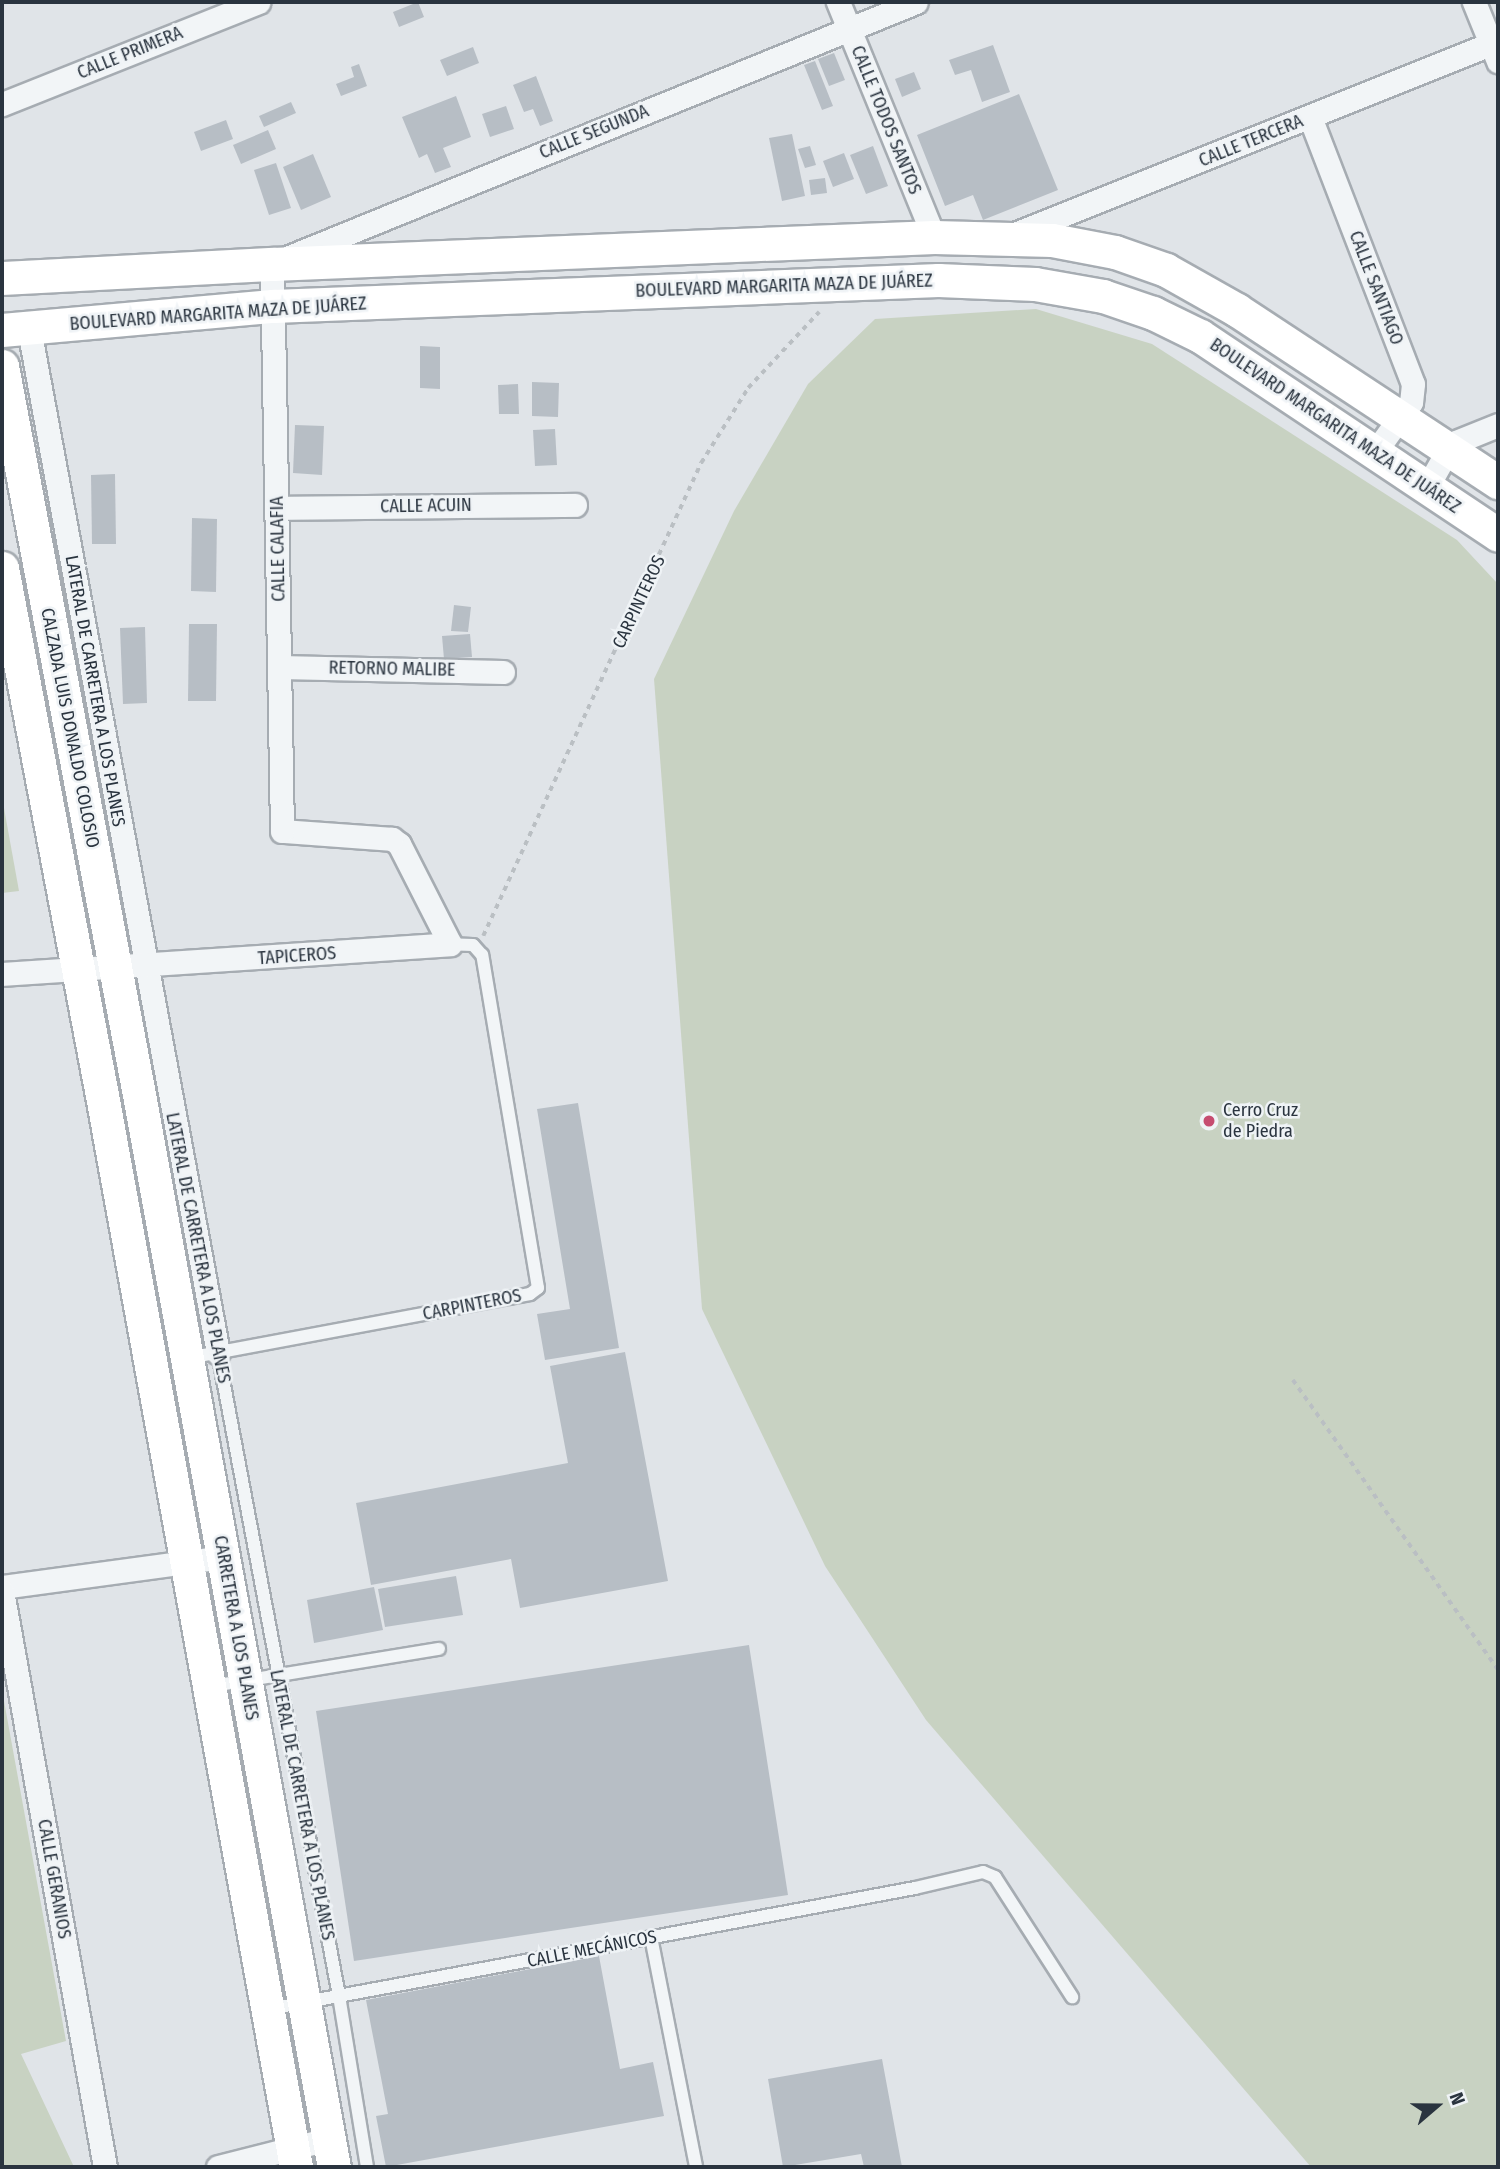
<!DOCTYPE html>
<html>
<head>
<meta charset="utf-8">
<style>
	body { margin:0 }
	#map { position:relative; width:1500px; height:2169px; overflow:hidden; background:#e0e4e8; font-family:"Fira Sans Condensed",sans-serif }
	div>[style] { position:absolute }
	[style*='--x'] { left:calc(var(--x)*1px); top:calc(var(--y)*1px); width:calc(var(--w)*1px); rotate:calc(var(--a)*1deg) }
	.green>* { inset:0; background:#c8d2c2 }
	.building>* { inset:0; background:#b7bec5 }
	.path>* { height:3.5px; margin-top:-1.75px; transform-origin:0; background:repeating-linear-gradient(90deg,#babfc3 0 5px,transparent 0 10px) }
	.roads { filter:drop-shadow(2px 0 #a6acb2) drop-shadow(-2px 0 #a6acb2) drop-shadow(0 2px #a6acb2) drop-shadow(0 -2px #a6acb2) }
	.lane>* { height:12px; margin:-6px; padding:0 6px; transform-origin:6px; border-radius:6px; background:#f2f5f7 }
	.street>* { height:23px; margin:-11.5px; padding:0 11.5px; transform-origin:11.5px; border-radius:11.5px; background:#f2f5f7 }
	.secondary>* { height:33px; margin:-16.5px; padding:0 16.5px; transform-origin:16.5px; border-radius:16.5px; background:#fff }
	.dots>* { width:19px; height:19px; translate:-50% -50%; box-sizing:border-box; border:4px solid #eff3f6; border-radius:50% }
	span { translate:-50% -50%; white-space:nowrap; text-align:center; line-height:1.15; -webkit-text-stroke:5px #eff3f6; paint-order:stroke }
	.street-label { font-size:18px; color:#2a343f }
	.poi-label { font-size:18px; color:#2a343f }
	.left { translate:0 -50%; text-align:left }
	.frame { position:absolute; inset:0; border:4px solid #2a343f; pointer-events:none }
	.north { position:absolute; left:1402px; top:2071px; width:70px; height:70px; -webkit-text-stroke:5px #eff3f6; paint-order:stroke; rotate:70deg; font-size:19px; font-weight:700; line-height:28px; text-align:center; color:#2a343f }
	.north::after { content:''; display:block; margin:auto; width:24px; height:32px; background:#2a343f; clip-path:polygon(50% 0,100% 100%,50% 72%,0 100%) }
</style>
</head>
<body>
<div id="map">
	<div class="green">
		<i style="clip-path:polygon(1036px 309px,1152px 344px,1457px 540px,1498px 584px,1498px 2167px,1311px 2167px,926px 1720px,825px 1566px,702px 1309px,654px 679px,734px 511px,808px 384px,875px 319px)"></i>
		<i style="clip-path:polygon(2px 797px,19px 891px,2px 893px)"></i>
		<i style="clip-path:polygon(2px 1690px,66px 2041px,21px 2054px,74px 2167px,2px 2167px)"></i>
	</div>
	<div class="building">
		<i style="clip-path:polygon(418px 2px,424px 17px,399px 27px,393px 12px)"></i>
		<i style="clip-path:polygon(993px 45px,1010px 92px,982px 102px,971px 70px,955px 75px,949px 60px)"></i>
		<i style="clip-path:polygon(473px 47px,479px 63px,447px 76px,440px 60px)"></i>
		<i style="clip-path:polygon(834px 53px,845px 80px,829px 86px,818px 59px)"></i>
		<i style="clip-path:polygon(815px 61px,833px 106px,822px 110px,804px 65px)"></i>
		<i style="clip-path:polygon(359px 64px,367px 86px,341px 96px,336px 84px,354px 77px,351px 67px)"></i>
		<i style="clip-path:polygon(914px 72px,921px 89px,902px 97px,895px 79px)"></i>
		<i style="clip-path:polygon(536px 76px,553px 121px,540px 126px,533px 109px,524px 112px,513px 85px)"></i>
		<i style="clip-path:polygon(1019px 94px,1058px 190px,983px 220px,973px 195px,945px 206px,917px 135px)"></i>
		<i style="clip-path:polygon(456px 96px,471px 137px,443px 148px,451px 167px,435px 173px,427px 154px,419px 158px,402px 117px)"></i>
		<i style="clip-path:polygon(291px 102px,296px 113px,264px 127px,259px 116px)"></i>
		<i style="clip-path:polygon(506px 106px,514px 129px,490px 137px,482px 114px)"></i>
		<i style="clip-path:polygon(226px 120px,233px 139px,201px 151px,194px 132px)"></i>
		<i style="clip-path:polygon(268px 130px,276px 149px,241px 164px,233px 145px)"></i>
		<i style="clip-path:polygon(792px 134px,805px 196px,782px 201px,769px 138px)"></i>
		<i style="clip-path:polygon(810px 146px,816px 165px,805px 168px,798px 149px)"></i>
		<i style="clip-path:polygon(873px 146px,888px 186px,866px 194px,850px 155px)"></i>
		<i style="clip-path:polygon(844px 153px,854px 179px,833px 187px,823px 161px)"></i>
		<i style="clip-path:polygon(313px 154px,331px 197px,301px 210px,283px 167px)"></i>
		<i style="clip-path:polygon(276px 163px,291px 208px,269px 215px,254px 170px)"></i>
		<i style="clip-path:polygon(825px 178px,827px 193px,811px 195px,809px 180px)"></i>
		<i style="clip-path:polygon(420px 346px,440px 347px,440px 389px,420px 388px)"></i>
		<i style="clip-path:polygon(532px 382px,559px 383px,558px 417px,532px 416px)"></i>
		<i style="clip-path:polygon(518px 384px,519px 414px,499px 414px,498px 385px)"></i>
		<i style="clip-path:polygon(295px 425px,324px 426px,322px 475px,293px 473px)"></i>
		<i style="clip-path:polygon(555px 429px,557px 465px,535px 466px,533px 430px)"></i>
		<i style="clip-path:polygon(115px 474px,116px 544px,92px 544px,91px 475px)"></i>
		<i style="clip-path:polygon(192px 518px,217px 519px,216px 592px,191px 591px)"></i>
		<i style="clip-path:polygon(454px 605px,471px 607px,468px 632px,451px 631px)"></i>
		<i style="clip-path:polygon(189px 624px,217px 624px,216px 701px,188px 701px)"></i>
		<i style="clip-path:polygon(145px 627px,147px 703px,123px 704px,120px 628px)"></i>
		<i style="clip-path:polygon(470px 634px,472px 657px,444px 659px,442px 636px)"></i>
		<i style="clip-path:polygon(578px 1103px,619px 1348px,545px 1360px,537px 1314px,570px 1309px,537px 1109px)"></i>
		<i style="clip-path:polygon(625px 1352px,668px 1581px,520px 1608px,511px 1559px,371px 1585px,356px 1503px,568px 1463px,550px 1366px)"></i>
		<i style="clip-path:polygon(456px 1576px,463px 1615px,385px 1627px,378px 1589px)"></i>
		<i style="clip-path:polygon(374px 1587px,383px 1630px,314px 1643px,307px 1600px)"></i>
		<i style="clip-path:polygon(749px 1645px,788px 1895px,354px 1961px,316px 1711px)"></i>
		<i style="clip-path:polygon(599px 1956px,620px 2069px,653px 2062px,664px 2116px,386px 2167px,376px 2116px,388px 2114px,366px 2000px)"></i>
		<i style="clip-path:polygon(882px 2059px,902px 2167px,864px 2167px,861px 2154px,783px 2167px,768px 2079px)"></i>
	</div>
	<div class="path">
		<i style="--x:483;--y:936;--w:521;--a:-65.26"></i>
		<i style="--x:701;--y:463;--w:89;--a:-57.9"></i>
		<i style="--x:748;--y:388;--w:104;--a:-46.9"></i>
		<i style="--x:1293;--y:1380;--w:354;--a:54.7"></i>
	</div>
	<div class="roads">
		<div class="lane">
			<i style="--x:218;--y:1353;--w:654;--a:79.34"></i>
			<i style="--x:339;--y:1996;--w:173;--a:80.7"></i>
			<i style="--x:188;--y:1358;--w:348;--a:-10.6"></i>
			<i style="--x:530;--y:1294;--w:10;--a:-37"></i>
			<i style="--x:538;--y:1288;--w:338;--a:-99.5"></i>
			<i style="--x:482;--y:955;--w:13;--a:-132"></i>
			<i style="--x:473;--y:945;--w:23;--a:-178"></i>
			<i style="--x:212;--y:1686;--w:230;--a:-9.3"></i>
			<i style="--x:651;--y:1937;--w:234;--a:78.9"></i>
			<i style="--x:269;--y:2009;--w:657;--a:-10.61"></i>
			<i style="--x:915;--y:1888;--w:70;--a:-13.2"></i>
			<i style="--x:983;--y:1872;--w:13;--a:23"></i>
			<i style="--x:995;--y:1877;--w:143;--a:57.3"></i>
		</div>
		<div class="street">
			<i style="--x:838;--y:2;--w:254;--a:67.8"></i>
			<i style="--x:1474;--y:2;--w:64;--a:67.9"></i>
			<i style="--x:2;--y:104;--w:276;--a:-21.7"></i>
			<i style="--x:1310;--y:117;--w:286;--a:68.9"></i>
			<i style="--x:1413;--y:384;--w:18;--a:96"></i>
			<i style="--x:1411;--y:402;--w:62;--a:125.8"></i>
			<i style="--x:1017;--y:233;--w:518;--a:-21.76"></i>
			<i style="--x:29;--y:329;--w:1041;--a:79.54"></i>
			<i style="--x:1427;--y:487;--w:43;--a:-60.4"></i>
			<i style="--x:1448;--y:450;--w:11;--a:-45"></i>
			<i style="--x:1456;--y:442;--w:45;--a:-22"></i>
			<i style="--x:278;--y:508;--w:297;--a:-0.6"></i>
			<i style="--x:280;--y:667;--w:223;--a:1.3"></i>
			<i style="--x:2;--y:974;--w:449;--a:-3.8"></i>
			<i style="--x:450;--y:944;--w:112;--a:-117"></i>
			<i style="--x:399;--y:844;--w:9;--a:-144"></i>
			<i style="--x:392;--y:839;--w:110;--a:-175.8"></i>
			<i style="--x:282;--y:831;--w:567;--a:-91.01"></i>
			<i style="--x:272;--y:264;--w:695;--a:-22.14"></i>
			<i style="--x:2;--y:1587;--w:224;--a:-7.7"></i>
			<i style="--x:2;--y:1591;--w:585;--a:79.86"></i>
			<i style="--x:218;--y:2167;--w:114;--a:-14.2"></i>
		</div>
		<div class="secondary">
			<i style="--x:2;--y:278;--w:270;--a:-3"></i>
			<i style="--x:272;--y:264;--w:663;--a:-2.34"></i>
			<i style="--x:934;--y:237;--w:118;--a:1.5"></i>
			<i style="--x:1052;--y:240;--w:64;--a:10.8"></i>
			<i style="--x:1115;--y:252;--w:54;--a:19.4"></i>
			<i style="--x:1166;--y:270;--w:81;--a:29.4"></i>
			<i style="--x:1237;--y:310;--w:313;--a:33.4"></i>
			<i style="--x:2;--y:330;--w:272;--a:-5.1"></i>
			<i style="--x:273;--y:306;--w:666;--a:-2.24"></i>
			<i style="--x:938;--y:280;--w:97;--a:2.4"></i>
			<i style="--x:1035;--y:284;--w:69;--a:10"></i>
			<i style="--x:1103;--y:296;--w:53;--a:18.8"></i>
			<i style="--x:1153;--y:313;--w:52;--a:26.1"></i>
			<i style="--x:1200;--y:336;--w:358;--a:33.7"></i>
			<i style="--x:2;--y:366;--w:736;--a:79.35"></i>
			<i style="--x:138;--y:1089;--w:1096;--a:79.7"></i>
			<i style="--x:2;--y:568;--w:536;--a:79.26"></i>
			<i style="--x:102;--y:1095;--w:1089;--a:79.74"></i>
		</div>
	</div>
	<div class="dots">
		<i style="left:1209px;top:1121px;background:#c64c70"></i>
	</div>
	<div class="street-label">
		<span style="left:130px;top:53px;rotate:-22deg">CALLE PRIMERA</span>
		<span style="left:886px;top:120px;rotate:68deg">CALLE TODOS SANTOS</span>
		<span style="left:594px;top:132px;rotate:-22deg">CALLE SEGUNDA</span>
		<span style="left:1251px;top:141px;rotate:-22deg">CALLE TERCERA</span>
		<span style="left:784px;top:286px;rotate:-2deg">BOULEVARD MARGARITA MAZA DE JUÁREZ</span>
		<span style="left:1376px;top:288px;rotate:69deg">CALLE SANTIAGO</span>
		<span style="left:218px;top:314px;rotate:-4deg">BOULEVARD MARGARITA MAZA DE JUÁREZ</span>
		<span style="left:1335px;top:426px;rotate:34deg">BOULEVARD MARGARITA MAZA DE JUÁREZ</span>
		<span style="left:426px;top:506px;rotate:-1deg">CALLE ACUIN</span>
		<span style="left:278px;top:549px;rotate:-91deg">CALLE CALAFIA</span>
		<span style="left:639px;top:602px;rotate:-65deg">CARPINTEROS</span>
		<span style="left:392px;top:669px;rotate:1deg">RETORNO MALIBE</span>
		<span style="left:95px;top:691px;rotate:80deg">LATERAL DE CARRETERA A LOS PLANES</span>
		<span style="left:70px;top:728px;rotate:79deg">CALZADA LUIS DONALDO COLOSIO</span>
		<span style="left:297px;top:956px;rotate:-4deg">TAPICEROS</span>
		<span style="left:198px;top:1248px;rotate:79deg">LATERAL DE CARRETERA A LOS PLANES</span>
		<span style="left:472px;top:1305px;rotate:-11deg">CARPINTEROS</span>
		<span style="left:236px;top:1628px;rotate:80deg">CARRETERA A LOS PLANES</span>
		<span style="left:302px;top:1805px;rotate:79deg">LATERAL DE CARRETERA A LOS PLANES</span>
		<span style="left:54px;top:1879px;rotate:80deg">CALLE GERANIOS</span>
		<span style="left:592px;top:1949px;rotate:-11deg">CALLE MECÁNICOS</span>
	</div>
	<div class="poi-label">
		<span class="left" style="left:1223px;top:1121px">Cerro Cruz<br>de Piedra</span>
	</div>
	<div class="frame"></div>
	<div class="north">N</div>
</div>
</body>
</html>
